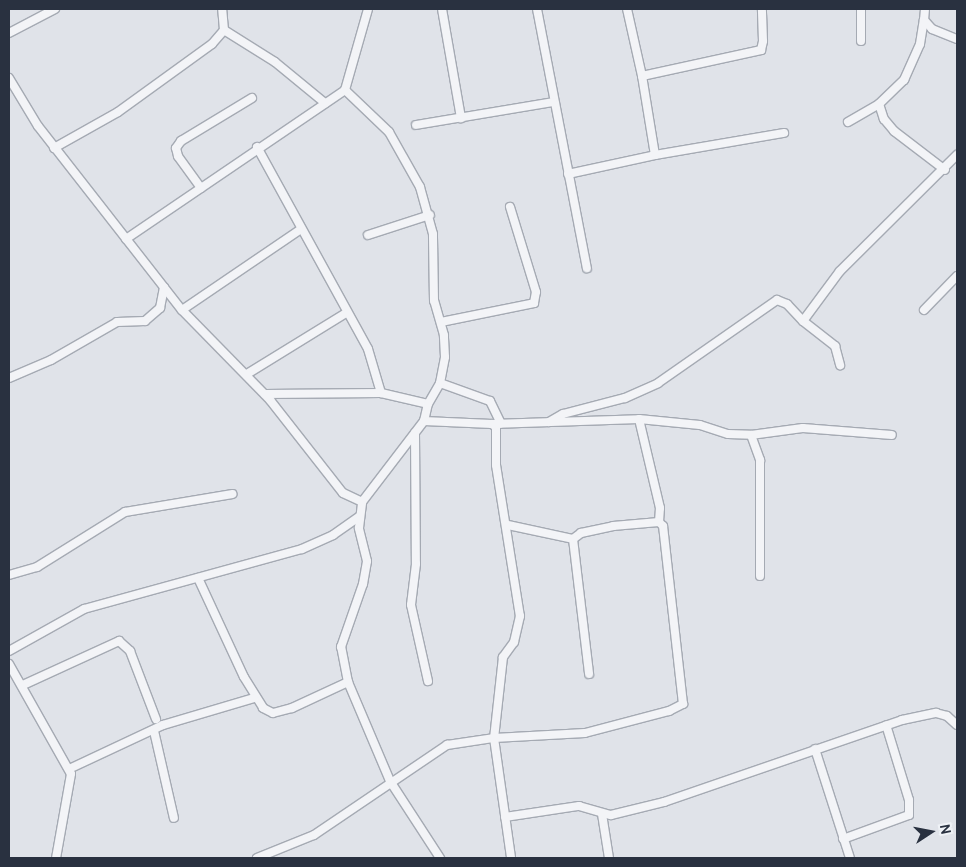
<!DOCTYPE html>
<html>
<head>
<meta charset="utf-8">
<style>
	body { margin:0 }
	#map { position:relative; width:966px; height:867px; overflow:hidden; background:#e0e3e9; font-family:Cabin,sans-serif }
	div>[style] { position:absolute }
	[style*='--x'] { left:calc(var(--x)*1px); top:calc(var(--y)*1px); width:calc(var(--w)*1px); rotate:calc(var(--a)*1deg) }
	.roads { filter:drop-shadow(1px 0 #a5aab3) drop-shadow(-1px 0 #a5aab3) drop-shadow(0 1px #a5aab3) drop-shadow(0 -1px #a5aab3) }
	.minor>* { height:8px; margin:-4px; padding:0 4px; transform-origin:4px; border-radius:4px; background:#f3f4f7 }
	span { translate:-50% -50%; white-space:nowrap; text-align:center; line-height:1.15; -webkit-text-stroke:4px #eff2f6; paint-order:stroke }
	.frame { position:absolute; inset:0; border:10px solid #293140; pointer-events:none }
	.north { position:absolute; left:906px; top:807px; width:50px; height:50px; -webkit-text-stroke:4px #eff2f6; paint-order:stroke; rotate:79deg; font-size:14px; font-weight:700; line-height:20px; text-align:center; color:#293140 }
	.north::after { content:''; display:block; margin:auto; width:18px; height:22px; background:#293140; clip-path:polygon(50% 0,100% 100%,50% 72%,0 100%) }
</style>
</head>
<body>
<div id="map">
	<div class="roads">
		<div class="minor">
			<i style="--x:442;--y:9;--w:111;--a:80.1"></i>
			<i style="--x:537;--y:9;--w:264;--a:79.1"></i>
			<i style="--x:861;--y:9;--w:32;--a:90"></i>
			<i style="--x:925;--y:9;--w:11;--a:95"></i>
			<i style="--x:924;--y:20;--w:12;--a:48"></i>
			<i style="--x:932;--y:29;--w:27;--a:22"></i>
			<i style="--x:224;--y:30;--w:60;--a:32.1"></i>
			<i style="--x:275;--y:62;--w:65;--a:39.4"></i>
			<i style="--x:9;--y:33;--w:52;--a:-27.6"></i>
			<i style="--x:642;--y:76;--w:122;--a:-12.3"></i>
			<i style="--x:761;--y:50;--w:9;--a:-77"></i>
			<i style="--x:763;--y:41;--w:32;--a:-92"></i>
			<i style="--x:9;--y:78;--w:56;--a:58.9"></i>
			<i style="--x:38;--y:126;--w:234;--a:52"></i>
			<i style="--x:182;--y:310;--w:126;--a:45.6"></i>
			<i style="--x:270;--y:400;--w:118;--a:51.9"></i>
			<i style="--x:343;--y:493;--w:21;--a:25"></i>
			<i style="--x:879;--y:104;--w:16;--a:72"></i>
			<i style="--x:884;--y:119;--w:16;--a:50"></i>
			<i style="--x:894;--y:131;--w:64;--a:37.4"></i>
			<i style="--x:848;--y:122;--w:36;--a:-30"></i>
			<i style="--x:879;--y:104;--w:35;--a:-44"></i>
			<i style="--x:904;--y:80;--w:39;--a:-66"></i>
			<i style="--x:920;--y:44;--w:24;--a:-81"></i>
			<i style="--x:416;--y:125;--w:139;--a:-9.5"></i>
			<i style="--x:257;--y:147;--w:230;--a:61.2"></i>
			<i style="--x:368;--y:349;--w:46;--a:73.5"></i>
			<i style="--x:54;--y:148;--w:73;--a:-29.4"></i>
			<i style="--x:118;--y:112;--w:116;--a:-35.9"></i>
			<i style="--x:212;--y:44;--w:18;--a:-49"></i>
			<i style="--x:224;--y:30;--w:21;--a:-95"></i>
			<i style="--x:655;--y:155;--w:131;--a:-9.7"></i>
			<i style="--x:568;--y:174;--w:89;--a:-12.3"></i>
			<i style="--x:655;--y:155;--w:80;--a:-99.3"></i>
			<i style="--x:642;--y:76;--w:69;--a:-102.6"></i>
			<i style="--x:201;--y:188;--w:39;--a:-126"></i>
			<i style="--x:178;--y:156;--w:8;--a:-104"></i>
			<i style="--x:176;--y:148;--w:9;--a:-54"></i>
			<i style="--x:181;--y:141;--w:83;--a:-31.2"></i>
			<i style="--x:368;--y:235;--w:65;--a:-17.9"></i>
			<i style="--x:126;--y:239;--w:265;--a:-34.2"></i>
			<i style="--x:345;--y:90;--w:84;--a:-74.1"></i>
			<i style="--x:182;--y:310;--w:144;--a:-34.2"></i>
			<i style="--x:924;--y:310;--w:47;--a:-45.9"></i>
			<i style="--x:803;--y:321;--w:41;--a:38"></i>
			<i style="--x:835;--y:346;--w:20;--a:75"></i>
			<i style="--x:441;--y:322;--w:95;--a:-11.5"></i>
			<i style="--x:534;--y:303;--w:11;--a:-80"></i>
			<i style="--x:536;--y:292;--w:89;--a:-107"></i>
			<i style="--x:247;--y:374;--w:116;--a:-31.6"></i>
			<i style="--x:9;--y:378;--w:46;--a:-23.2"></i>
			<i style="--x:51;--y:360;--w:76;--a:-29.9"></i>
			<i style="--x:117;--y:322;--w:28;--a:-2"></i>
			<i style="--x:145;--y:321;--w:20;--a:-41"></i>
			<i style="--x:160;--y:308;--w:21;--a:-79"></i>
			<i style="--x:440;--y:383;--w:53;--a:19.8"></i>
			<i style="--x:490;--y:401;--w:25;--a:64"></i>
			<i style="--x:265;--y:394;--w:116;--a:-0.5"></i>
			<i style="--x:381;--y:393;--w:48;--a:13.2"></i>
			<i style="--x:424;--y:421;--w:68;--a:2.5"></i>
			<i style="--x:492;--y:424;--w:5;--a:37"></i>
			<i style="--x:496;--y:427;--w:38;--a:90"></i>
			<i style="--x:496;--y:465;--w:153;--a:81"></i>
			<i style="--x:520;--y:616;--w:27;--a:103"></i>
			<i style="--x:514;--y:642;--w:19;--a:126"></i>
			<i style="--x:503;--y:657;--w:81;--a:96.3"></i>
			<i style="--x:494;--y:738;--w:121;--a:81.9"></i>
			<i style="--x:549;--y:422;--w:16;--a:-30"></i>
			<i style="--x:563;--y:414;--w:64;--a:-14.5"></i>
			<i style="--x:625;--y:398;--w:36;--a:-24"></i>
			<i style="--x:658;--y:383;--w:145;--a:-34.9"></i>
			<i style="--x:777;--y:300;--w:11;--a:22"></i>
			<i style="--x:787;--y:304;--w:23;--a:47"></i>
			<i style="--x:803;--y:321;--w:62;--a:-53.5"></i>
			<i style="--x:840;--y:271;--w:165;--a:-44.8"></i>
			<i style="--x:492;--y:424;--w:147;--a:-1.9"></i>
			<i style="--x:639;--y:419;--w:61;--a:5.6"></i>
			<i style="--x:700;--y:425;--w:29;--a:18"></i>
			<i style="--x:728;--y:434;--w:23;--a:2"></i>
			<i style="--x:751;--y:435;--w:52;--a:-7.7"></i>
			<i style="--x:803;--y:428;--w:89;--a:4.5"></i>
			<i style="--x:415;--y:433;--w:131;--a:89.6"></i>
			<i style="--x:416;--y:564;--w:41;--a:97"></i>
			<i style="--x:411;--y:605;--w:78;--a:77.4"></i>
			<i style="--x:751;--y:435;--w:27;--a:70"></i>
			<i style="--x:760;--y:460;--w:116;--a:90"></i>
			<i style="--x:508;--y:525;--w:66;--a:12.2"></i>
			<i style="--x:573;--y:539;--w:10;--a:-37"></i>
			<i style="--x:581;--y:533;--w:33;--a:-12"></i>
			<i style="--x:613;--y:526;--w:46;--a:-5"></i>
			<i style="--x:573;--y:539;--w:136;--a:83.2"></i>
			<i style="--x:9;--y:575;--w:29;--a:-16"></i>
			<i style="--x:37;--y:567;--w:104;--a:-32"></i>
			<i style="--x:125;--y:512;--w:109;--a:-9.5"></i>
			<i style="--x:198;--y:578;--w:109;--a:65.1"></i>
			<i style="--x:244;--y:677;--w:36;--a:58"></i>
			<i style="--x:263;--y:708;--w:11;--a:27"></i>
			<i style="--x:273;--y:713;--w:20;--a:-15"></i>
			<i style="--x:292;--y:708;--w:62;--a:-24.9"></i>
			<i style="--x:348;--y:682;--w:36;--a:-101"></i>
			<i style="--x:341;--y:647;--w:67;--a:-70.8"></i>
			<i style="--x:363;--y:584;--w:23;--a:-80"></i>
			<i style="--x:367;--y:561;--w:34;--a:-104"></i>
			<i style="--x:359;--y:528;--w:26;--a:-83"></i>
			<i style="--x:362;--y:502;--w:102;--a:-52.6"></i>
			<i style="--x:424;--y:421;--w:17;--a:-77"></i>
			<i style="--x:428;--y:404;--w:24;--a:-60"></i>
			<i style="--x:440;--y:383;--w:26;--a:-79"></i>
			<i style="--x:445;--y:357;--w:22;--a:-93"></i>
			<i style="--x:444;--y:335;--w:35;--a:-106"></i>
			<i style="--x:434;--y:301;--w:67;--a:-90.9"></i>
			<i style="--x:433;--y:234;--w:49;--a:-105.5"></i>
			<i style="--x:420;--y:187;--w:63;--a:-119.4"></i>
			<i style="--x:389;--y:132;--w:61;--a:-136.3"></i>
			<i style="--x:9;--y:651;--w:86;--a:-29.2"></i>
			<i style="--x:84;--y:609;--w:226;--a:-15.4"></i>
			<i style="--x:302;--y:549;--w:34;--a:-24"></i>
			<i style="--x:333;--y:535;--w:32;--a:-35"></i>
			<i style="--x:9;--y:664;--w:126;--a:60.6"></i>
			<i style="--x:71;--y:774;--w:85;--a:100.1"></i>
			<i style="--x:348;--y:682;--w:108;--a:67"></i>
			<i style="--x:390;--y:781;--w:92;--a:57"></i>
			<i style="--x:23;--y:685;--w:106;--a:-24.6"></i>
			<i style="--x:119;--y:641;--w:15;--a:42"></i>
			<i style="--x:130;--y:651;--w:73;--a:69.1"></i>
			<i style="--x:154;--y:731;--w:89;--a:77.1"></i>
			<i style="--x:815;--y:749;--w:114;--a:72.2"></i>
			<i style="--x:69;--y:769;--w:104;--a:-25.1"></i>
			<i style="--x:163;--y:725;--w:95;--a:-16.5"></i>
			<i style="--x:602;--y:814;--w:45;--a:81"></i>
			<i style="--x:505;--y:817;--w:75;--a:-8.5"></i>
			<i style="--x:579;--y:806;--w:33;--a:16"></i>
			<i style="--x:611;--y:815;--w:55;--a:-13.8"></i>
			<i style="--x:664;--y:802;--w:252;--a:-19"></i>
			<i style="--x:902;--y:720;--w:35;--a:-12"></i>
			<i style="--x:936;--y:713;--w:11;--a:15"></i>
			<i style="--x:947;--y:716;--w:13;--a:42"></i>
			<i style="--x:843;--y:839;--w:70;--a:-20"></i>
			<i style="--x:909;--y:815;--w:15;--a:-90"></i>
			<i style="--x:909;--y:800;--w:78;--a:-107"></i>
			<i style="--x:257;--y:858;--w:61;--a:-22"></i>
			<i style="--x:314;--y:835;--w:161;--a:-34.1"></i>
			<i style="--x:447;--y:745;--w:48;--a:-8.5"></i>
			<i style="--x:494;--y:738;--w:91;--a:-3.1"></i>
			<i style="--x:585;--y:733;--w:87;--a:-14.7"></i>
			<i style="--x:669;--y:711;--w:16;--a:-27"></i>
			<i style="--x:683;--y:704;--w:179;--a:-96.4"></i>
			<i style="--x:663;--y:526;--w:6;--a:-135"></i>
			<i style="--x:659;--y:522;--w:14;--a:-86"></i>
			<i style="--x:660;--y:508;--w:91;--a:-103.3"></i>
		</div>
	</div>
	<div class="frame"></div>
	<div class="north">N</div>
</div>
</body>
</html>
